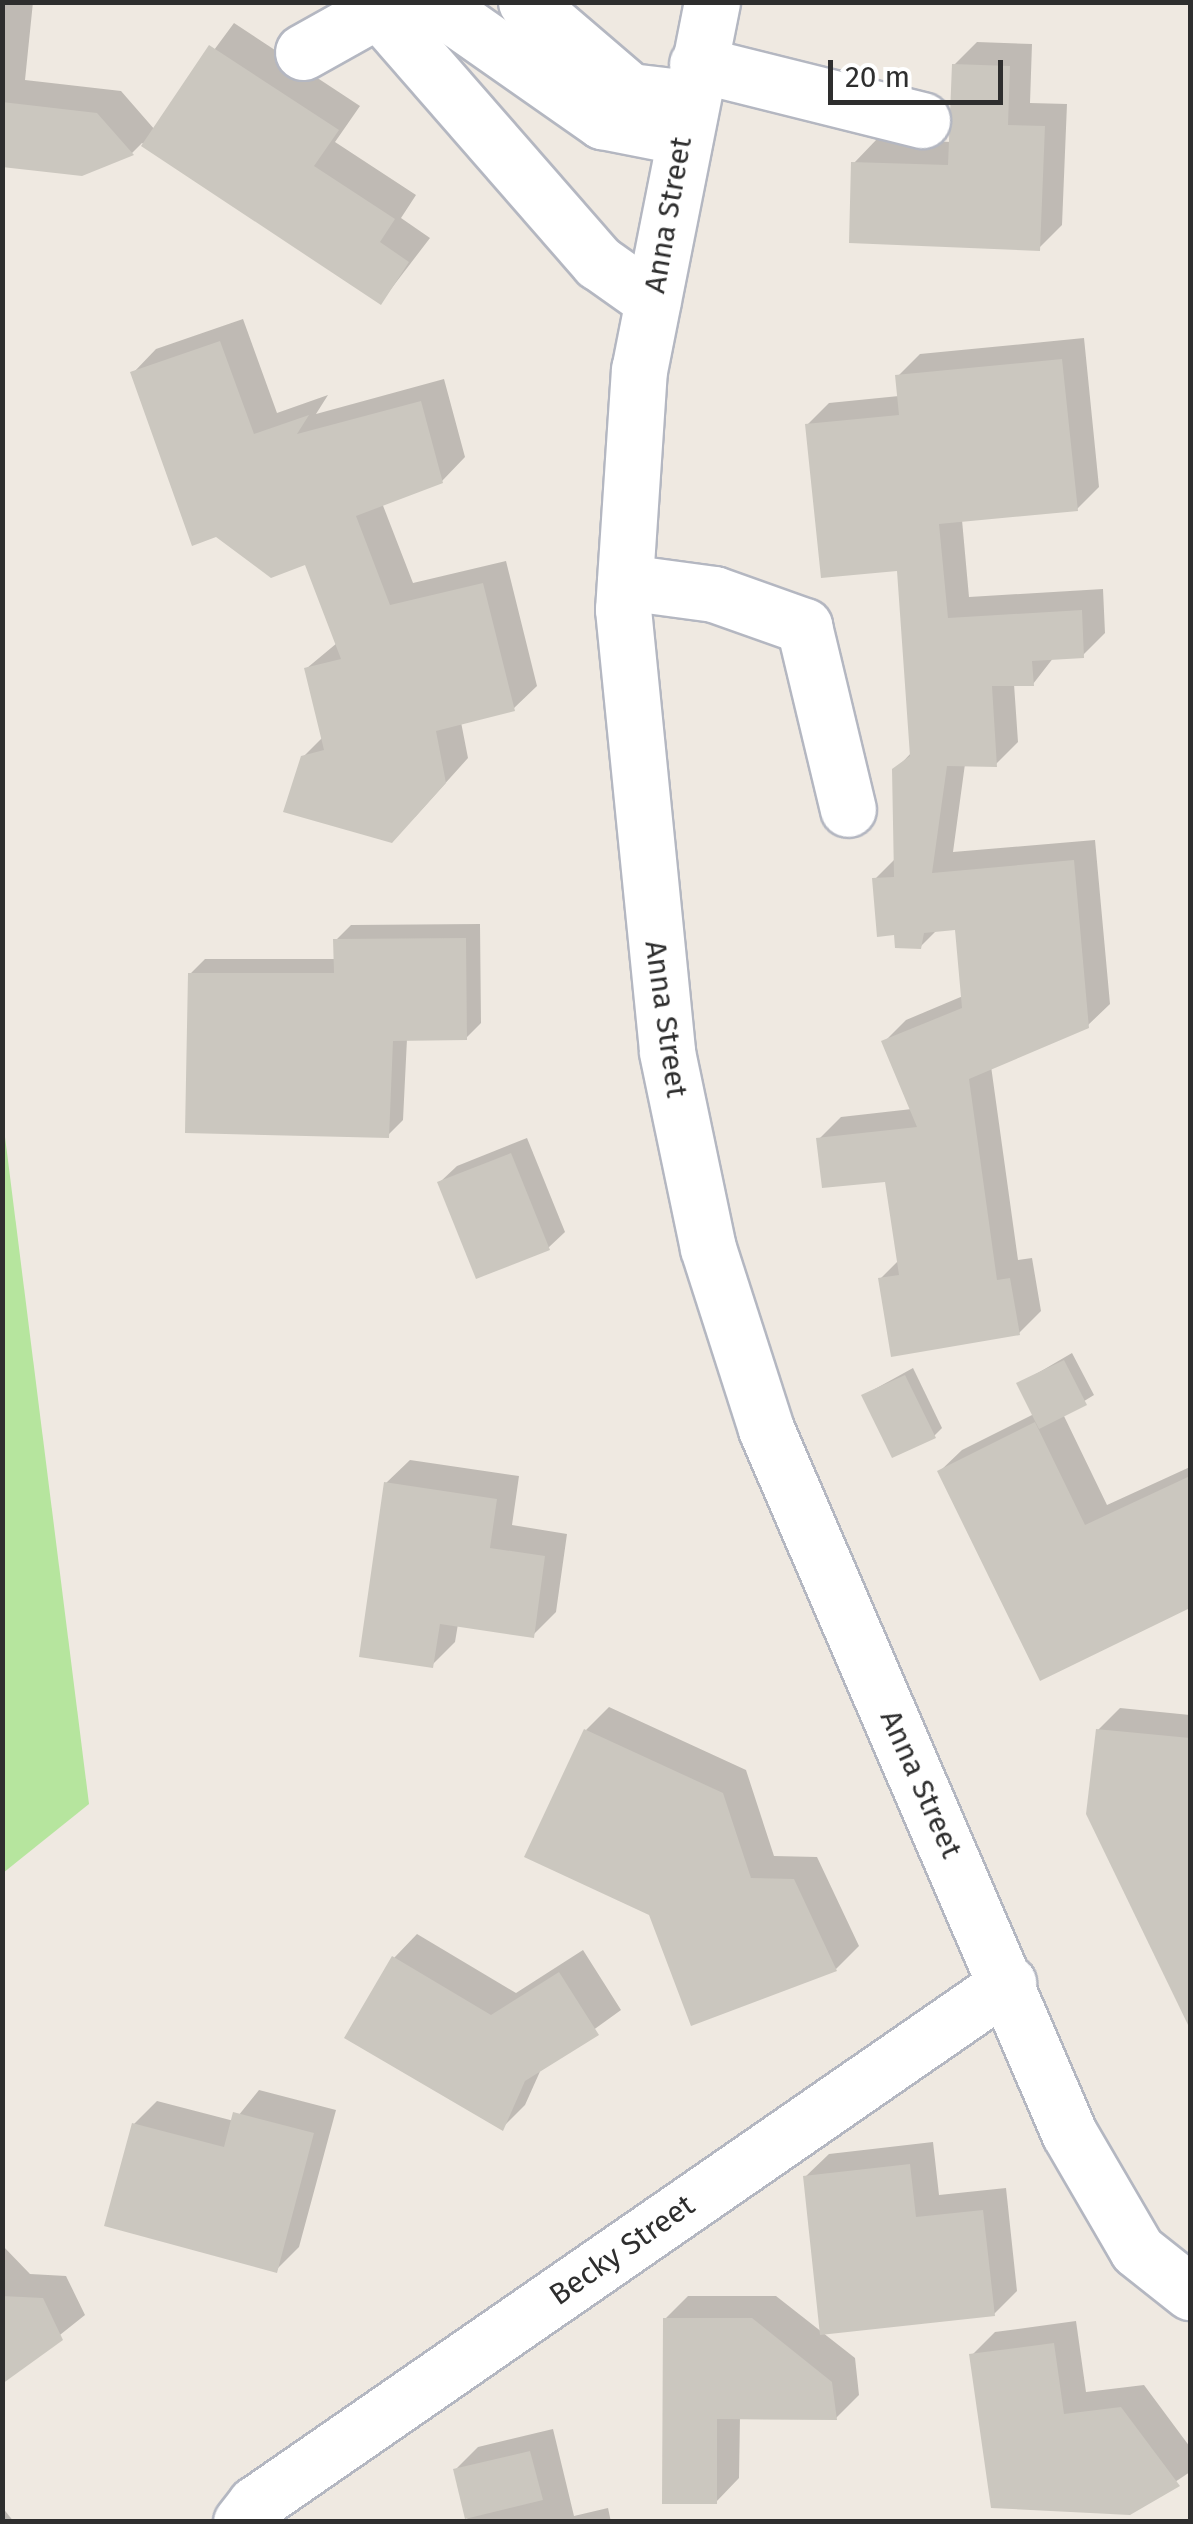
<!DOCTYPE html>
<html>
<head>
<meta charset="utf-8">
<style>
	body { margin:0 }
	#map { position:relative; width:1193px; height:2524px; overflow:hidden; background:#efe9e1; font-family:"Fira Sans",sans-serif }
	div>[style] { position:absolute }
	[style*='--x'] { left:calc(var(--x)*1px); top:calc(var(--y)*1px); width:calc(var(--w)*1px); rotate:calc(var(--a)*1deg) }
	.green>* { inset:0; background:#b6e59e }
	.shadow>* { inset:0; background:#0003 }
	.building>* { inset:0; background:#cbc7bf }
	.roads { filter:drop-shadow(2px 0 #b4b7c1) drop-shadow(-2px 0 #b4b7c1) drop-shadow(0 2px #b4b7c1) drop-shadow(0 -2px #b4b7c1) }
	.minor>* { height:55px; margin:-27.5px; padding:0 27.5px; transform-origin:27.5px; border-radius:27.5px; background:#fff }
	span { translate:-50% -50%; white-space:nowrap; text-align:center; line-height:1.15; -webkit-text-stroke:8px #fff; paint-order:stroke }
	.street-label { font-size:30px; color:#2e2e2e }
	.frame { position:absolute; inset:0; border:5px solid #2e2e2e; pointer-events:none }
	.scale { position:absolute; left:828px; top:60px; width:175px; height:45px; box-sizing:border-box; border:5px solid #2e2e2e; border-top:0; padding-left:12px; font-size:30px; line-height:35px; white-space:nowrap; color:#2e2e2e; -webkit-text-stroke:8px #fff; paint-order:stroke }
</style>
</head>
<body>
<div id="map">
	<div class="green">
		<i style="clip-path:polygon(2px 1113px,89px 1804px,3px 1873px,2px 1873px)"></i>
	</div>
	<div class="shadow">
		<i style="clip-path:polygon(2px 2px,33px 2px,25px 80px,121px 91px,155px 130px,234px 23px,360px 106px,335px 142px,416px 195px,401px 218px,430px 238px,381px 302px,142px 143px,132px 153px,2px 164px)"></i>
		<i style="clip-path:polygon(977px 42px,1032px 44px,1030px 103px,1067px 104px,1062px 225px,1039px 248px,854px 163px,877px 139px,951px 142px,954px 65px)"></i>
		<i style="clip-path:polygon(243px 319px,277px 413px,328px 395px,316px 414px,444px 379px,465px 457px,442px 481px,382px 503px,413px 583px,506px 561px,537px 686px,513px 709px,461px 722px,468px 758px,415px 817px,303px 757px,323px 737px,307px 668px,337px 643px,307px 562px,133px 373px,156px 349px)"></i>
		<i style="clip-path:polygon(1084px 338px,1099px 487px,1077px 509px,962px 520px,969px 597px,1103px 589px,1105px 633px,1083px 655px,1054px 657px,1033px 684px,1014px 684px,1018px 742px,996px 764px,965px 764px,953px 852px,1095px 840px,1110px 1004px,1087px 1026px,991px 1066px,1018px 1260px,1032px 1258px,1041px 1311px,1019px 1333px,880px 1279px,899px 1260px,887px 1179px,819px 1139px,841px 1117px,912px 1109px,884px 1042px,906px 1020px,963px 996px,957px 927px,938px 929px,920px 947px,897px 932px,875px 879px,896px 858px,895px 770px,912px 752px,899px 568px,807px 425px,829px 403px,899px 396px,898px 376px,920px 354px)"></i>
		<i style="clip-path:polygon(480px 924px,481px 1023px,466px 1038px,407px 1039px,403px 1120px,388px 1135px,190px 974px,205px 959px,336px 959px,336px 940px,351px 925px)"></i>
		<i style="clip-path:polygon(527px 1138px,565px 1232px,548px 1248px,440px 1182px,457px 1166px)"></i>
		<i style="clip-path:polygon(1072px 1353px,1094px 1395px,1063px 1414px,1107px 1505px,1190px 1467px,1190px 1602px,1185px 1608px,940px 1471px,962px 1450px,1034px 1414px,1019px 1384px)"></i>
		<i style="clip-path:polygon(913px 1368px,942px 1428px,934px 1436px,864px 1395px)"></i>
		<i style="clip-path:polygon(410px 1460px,519px 1476px,512px 1525px,567px 1534px,556px 1612px,533px 1635px,458px 1624px,455px 1642px,432px 1665px,386px 1483px)"></i>
		<i style="clip-path:polygon(609px 1707px,746px 1770px,774px 1856px,817px 1857px,859px 1946px,836px 1969px,651px 1913px,586px 1730px)"></i>
		<i style="clip-path:polygon(1120px 1708px,1190px 1715px,1190px 1993px,1179px 1999px,1098px 1730px)"></i>
		<i style="clip-path:polygon(417px 1934px,516px 1993px,583px 1950px,621px 2010px,542px 2067px,525px 2105px,502px 2128px,394px 1958px)"></i>
		<i style="clip-path:polygon(259px 2090px,336px 2110px,299px 2247px,276px 2270px,134px 2124px,157px 2101px,234px 2121px)"></i>
		<i style="clip-path:polygon(933px 2142px,939px 2195px,1006px 2188px,1017px 2291px,994px 2314px,805px 2177px,829px 2154px)"></i>
		<i style="clip-path:polygon(2px 2245px,30px 2274px,66px 2276px,85px 2315px,2px 2381px)"></i>
		<i style="clip-path:polygon(688px 2296px,776px 2296px,855px 2358px,859px 2395px,836px 2418px,740px 2417px,739px 2478px,716px 2502px,665px 2319px)"></i>
		<i style="clip-path:polygon(1076px 2321px,1086px 2392px,1144px 2385px,1190px 2447px,1190px 2472px,1130px 2512px,972px 2355px,995px 2332px)"></i>
		<i style="clip-path:polygon(553px 2429px,574px 2516px,608px 2508px,611px 2522px,468px 2522px,456px 2469px,478px 2447px)"></i>
		<i style="clip-path:polygon(2px 2507px,14px 2522px,2px 2522px)"></i>
	</div>
	<div class="building">
		<i style="clip-path:polygon(209px 45px,339px 130px,314px 166px,395px 219px,380px 242px,409px 262px,381px 305px,141px 146px)"></i>
		<i style="clip-path:polygon(952px 64px,1010px 66px,1008px 125px,1045px 126px,1040px 251px,849px 243px,851px 162px,948px 165px)"></i>
		<i style="clip-path:polygon(2px 102px,97px 113px,134px 155px,82px 176px,2px 167px)"></i>
		<i style="clip-path:polygon(220px 341px,254px 434px,309px 415px,297px 434px,421px 401px,443px 483px,356px 516px,390px 605px,483px 583px,515px 711px,436px 731px,446px 783px,392px 843px,283px 812px,301px 756px,324px 750px,304px 668px,341px 659px,305px 565px,271px 578px,216px 537px,192px 546px,130px 372px)"></i>
		<i style="clip-path:polygon(1062px 359px,1078px 511px,939px 524px,948px 618px,1082px 610px,1084px 658px,1032px 661px,1034px 686px,992px 686px,997px 767px,947px 766px,932px 873px,1074px 860px,1089px 1028px,969px 1079px,997px 1280px,1010px 1278px,1020px 1335px,891px 1357px,878px 1278px,899px 1275px,885px 1182px,822px 1188px,816px 1138px,917px 1127px,881px 1041px,962px 1008px,955px 930px,924px 933px,921px 949px,895px 948px,894px 935px,877px 937px,872px 878px,894px 877px,892px 769px,910px 756px,897px 571px,821px 578px,805px 424px,899px 415px,895px 375px)"></i>
		<i style="clip-path:polygon(466px 938px,467px 1040px,393px 1041px,389px 1138px,185px 1133px,188px 973px,334px 973px,333px 939px)"></i>
		<i style="clip-path:polygon(511px 1153px,550px 1250px,476px 1279px,437px 1182px)"></i>
		<i style="clip-path:polygon(1064px 1360px,1087px 1405px,1039px 1429px,1016px 1383px)"></i>
		<i style="clip-path:polygon(905px 1375px,936px 1438px,892px 1458px,861px 1395px)"></i>
		<i style="clip-path:polygon(1035px 1422px,1085px 1525px,1190px 1476px,1190px 1608px,1040px 1681px,937px 1471px)"></i>
		<i style="clip-path:polygon(384px 1482px,497px 1499px,490px 1548px,545px 1556px,534px 1638px,440px 1624px,433px 1668px,359px 1657px)"></i>
		<i style="clip-path:polygon(584px 1729px,723px 1793px,751px 1878px,794px 1879px,837px 1971px,691px 2026px,649px 1915px,524px 1857px)"></i>
		<i style="clip-path:polygon(1096px 1729px,1190px 1738px,1190px 2029px,1086px 1814px)"></i>
		<i style="clip-path:polygon(392px 1956px,491px 2015px,559px 1972px,599px 2035px,525px 2081px,503px 2131px,344px 2038px)"></i>
		<i style="clip-path:polygon(233px 2112px,314px 2133px,277px 2273px,104px 2226px,132px 2123px,224px 2147px)"></i>
		<i style="clip-path:polygon(910px 2164px,916px 2217px,983px 2210px,995px 2316px,820px 2335px,803px 2176px)"></i>
		<i style="clip-path:polygon(2px 2296px,43px 2298px,63px 2340px,2px 2384px)"></i>
		<i style="clip-path:polygon(663px 2318px,752px 2318px,832px 2382px,837px 2420px,717px 2419px,717px 2504px,662px 2504px)"></i>
		<i style="clip-path:polygon(1054px 2343px,1064px 2414px,1121px 2407px,1180px 2486px,1130px 2515px,991px 2508px,969px 2354px)"></i>
		<i style="clip-path:polygon(530px 2451px,543px 2500px,465px 2519px,453px 2469px)"></i>
	</div>
	<div class="roads">
		<div class="minor">
			<i style="--x:432;--y:2;--w:208;--a:35"></i>
			<i style="--x:602;--y:121;--w:83;--a:11.2"></i>
			<i style="--x:526;--y:2;--w:137;--a:40.6"></i>
			<i style="--x:630;--y:91;--w:60;--a:6.7"></i>
			<i style="--x:712;--y:2;--w:374;--a:101.2"></i>
			<i style="--x:639;--y:369;--w:241;--a:93.8"></i>
			<i style="--x:623;--y:609;--w:445;--a:84.3"></i>
			<i style="--x:667;--y:1052;--w:200;--a:78.2"></i>
			<i style="--x:708;--y:1248;--w:190;--a:72.2"></i>
			<i style="--x:766;--y:1429;--w:766;--a:66.71"></i>
			<i style="--x:1069;--y:2133;--w:135;--a:59.8"></i>
			<i style="--x:1137;--y:2250;--w:68;--a:38.4"></i>
			<i style="--x:303;--y:52;--w:86;--a:-29.2"></i>
			<i style="--x:378;--y:10;--w:335;--a:48.9"></i>
			<i style="--x:598;--y:262;--w:67;--a:35.3"></i>
			<i style="--x:697;--y:64;--w:232;--a:14"></i>
			<i style="--x:625;--y:582;--w:90;--a:7.7"></i>
			<i style="--x:714;--y:594;--w:96;--a:19.6"></i>
			<i style="--x:804;--y:626;--w:188;--a:76.5"></i>
			<i style="--x:241;--y:2522;--w:23;--a:-52"></i>
			<i style="--x:255;--y:2504;--w:916;--a:-34.68"></i>
		</div>
	</div>
	<div class="street-label">
		<span style="left:668px;top:215px;rotate:-80deg">Anna Street</span>
		<span style="left:666px;top:1019px;rotate:82deg">Anna Street</span>
		<span style="left:921px;top:1784px;rotate:66deg">Anna Street</span>
		<span style="left:622px;top:2250px;rotate:-35deg">Becky Street</span>
	</div>
	<div class="frame"></div>
	<div class="scale">20 m</div>
</div>
</body>
</html>
